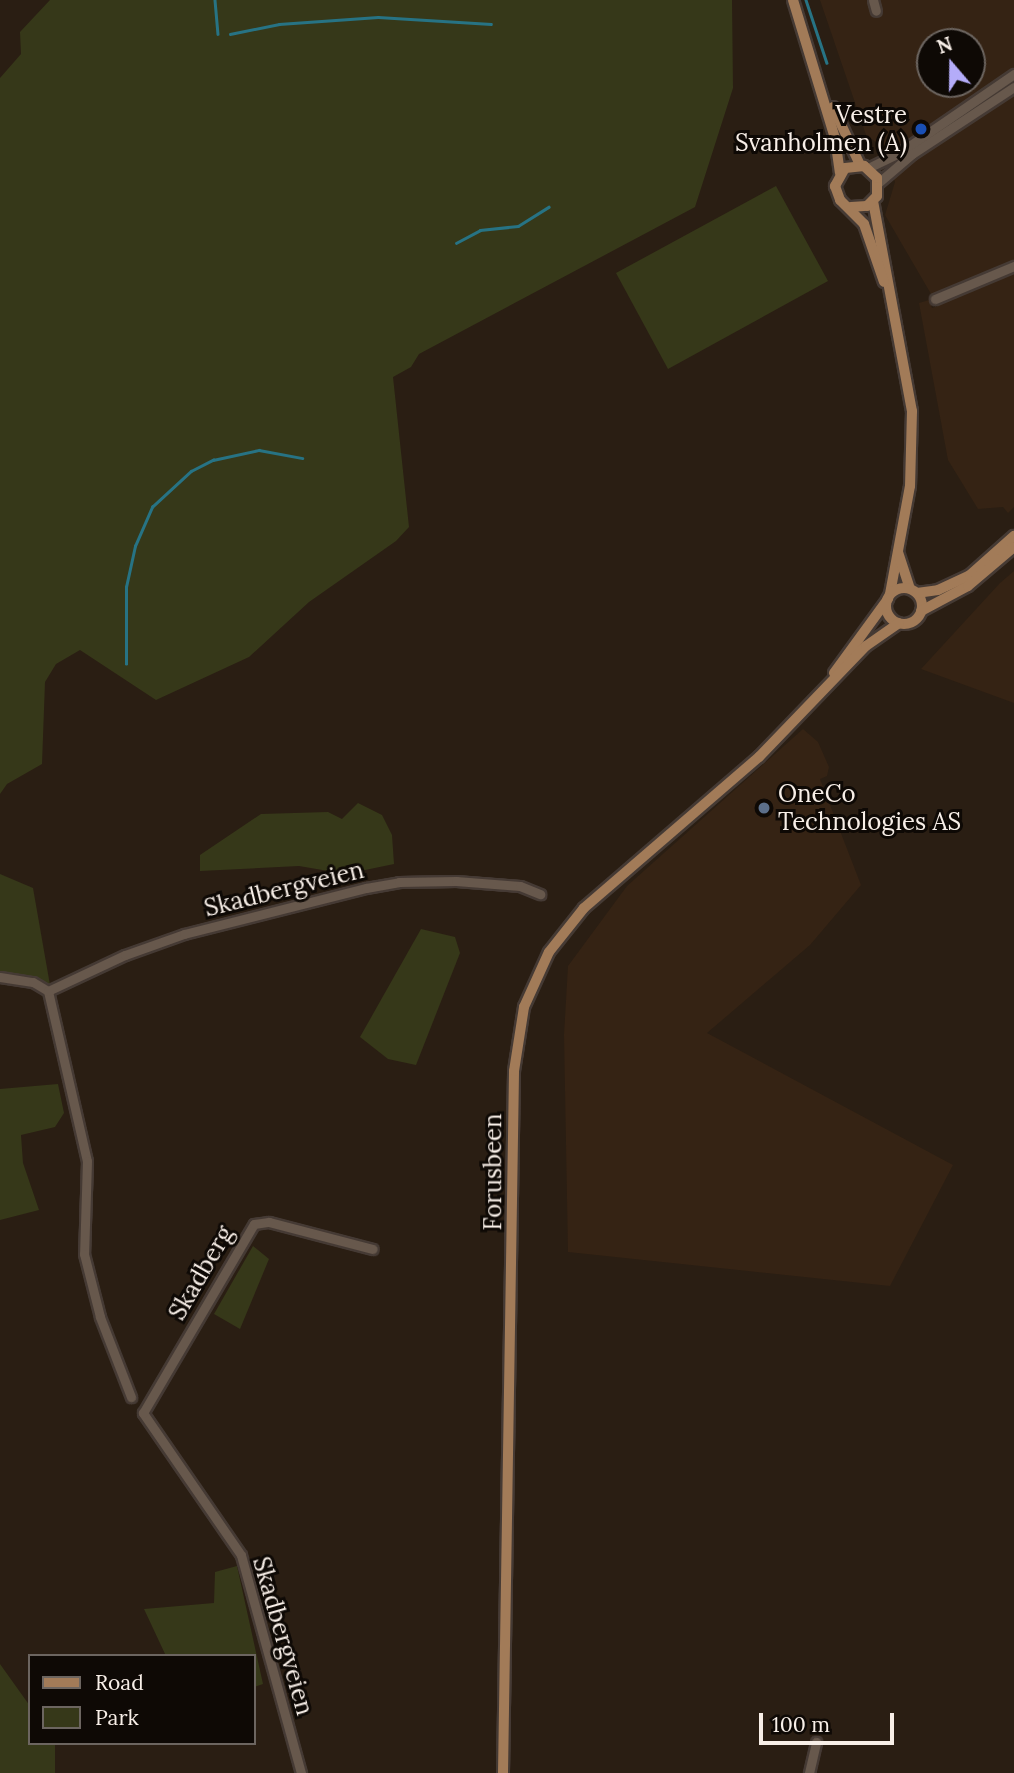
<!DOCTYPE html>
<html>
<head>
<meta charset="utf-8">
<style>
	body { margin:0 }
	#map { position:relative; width:1014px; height:1773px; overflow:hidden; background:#2a1e13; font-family:Lora,serif }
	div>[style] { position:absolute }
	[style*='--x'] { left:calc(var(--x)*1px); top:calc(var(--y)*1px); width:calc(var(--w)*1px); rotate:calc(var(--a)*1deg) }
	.built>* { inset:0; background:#352314 }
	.green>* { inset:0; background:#363819 }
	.stream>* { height:2.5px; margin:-1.25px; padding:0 1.25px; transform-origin:1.25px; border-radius:1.25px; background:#277384 }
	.roads { filter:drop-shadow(2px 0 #453a34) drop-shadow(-2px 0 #453a34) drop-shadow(0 2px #453a34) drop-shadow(0 -2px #453a34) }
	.minor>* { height:9px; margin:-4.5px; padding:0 4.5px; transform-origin:4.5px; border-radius:4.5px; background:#67584c }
	.major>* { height:10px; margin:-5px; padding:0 5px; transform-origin:5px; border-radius:5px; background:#a27b58 }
	.major>.ring { margin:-5px; padding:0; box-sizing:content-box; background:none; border:10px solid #a27b58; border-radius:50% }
	.dots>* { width:19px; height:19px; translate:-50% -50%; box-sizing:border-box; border:4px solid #0e0905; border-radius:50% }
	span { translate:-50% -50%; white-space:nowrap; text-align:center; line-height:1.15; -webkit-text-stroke:6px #0e0905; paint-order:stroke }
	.poi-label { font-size:24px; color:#f8efe8 }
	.right { translate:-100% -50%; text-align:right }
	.left { translate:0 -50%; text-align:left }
	.street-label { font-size:24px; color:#f8efe8 }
	.legend { position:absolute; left:28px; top:1654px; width:228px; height:91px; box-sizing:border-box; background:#0e0905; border:2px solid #6c6560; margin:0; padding:9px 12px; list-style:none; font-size:21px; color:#f8efe8 }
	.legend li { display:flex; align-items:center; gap:14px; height:35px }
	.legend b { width:35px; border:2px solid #6c6560 }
	.north { position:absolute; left:916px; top:28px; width:70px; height:70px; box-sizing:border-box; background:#0e0905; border:2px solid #6c6560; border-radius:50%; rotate:340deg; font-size:19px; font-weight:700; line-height:28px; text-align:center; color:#f8efe8 }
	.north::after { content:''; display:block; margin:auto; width:24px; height:32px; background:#b4acf9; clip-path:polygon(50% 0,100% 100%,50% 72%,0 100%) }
	.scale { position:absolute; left:759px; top:1713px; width:135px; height:32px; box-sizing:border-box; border:4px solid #f8efe8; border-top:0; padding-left:9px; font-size:21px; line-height:24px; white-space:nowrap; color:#f8efe8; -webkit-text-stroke:5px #0e0905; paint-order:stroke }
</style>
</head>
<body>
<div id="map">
	<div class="built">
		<i style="clip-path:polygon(evenodd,820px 0,1014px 0,1014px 507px,1008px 513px,1003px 507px,978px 509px,948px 460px,919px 303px,929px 300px,932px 308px,938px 306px,885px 215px,895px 182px,883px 147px,866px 135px,820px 0,930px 42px,972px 42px,972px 84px,930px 84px,930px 42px)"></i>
		<i style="clip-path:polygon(1014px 571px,1014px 703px,921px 669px,1000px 583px)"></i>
		<i style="clip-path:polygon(803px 729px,818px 742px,829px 767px,827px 776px,820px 779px,861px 885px,810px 945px,707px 1033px,953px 1165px,890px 1286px,568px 1252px,564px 1035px,568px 966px,627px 886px)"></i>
	</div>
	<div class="green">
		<i style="clip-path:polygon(50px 0,732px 0,733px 88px,695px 207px,419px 354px,411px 367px,393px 377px,409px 527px,396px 541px,309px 602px,249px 657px,156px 700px,80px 650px,56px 664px,45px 682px,42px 764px,7px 784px,0 794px,0 78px,21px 54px,20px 32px)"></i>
		<i style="clip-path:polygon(776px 186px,828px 281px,668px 369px,616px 273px)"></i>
		<i style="clip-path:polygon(358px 803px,382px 815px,392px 835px,394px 864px,346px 874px,299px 866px,200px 871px,200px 855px,261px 814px,328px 812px,342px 819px)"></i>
		<i style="clip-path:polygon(0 874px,33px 888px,50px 985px,0 981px)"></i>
		<i style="clip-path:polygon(421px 929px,455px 937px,460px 953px,416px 1065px,388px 1059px,360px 1037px)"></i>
		<i style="clip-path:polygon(58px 1084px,64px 1113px,55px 1127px,21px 1135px,23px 1163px,39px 1210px,0 1220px,0 1089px)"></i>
		<i style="clip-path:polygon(253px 1246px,269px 1259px,240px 1329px,214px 1314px)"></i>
		<i style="clip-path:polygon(237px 1566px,263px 1684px,254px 1687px,254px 1656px,166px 1656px,144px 1609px,214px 1603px,215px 1572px)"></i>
		<i style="clip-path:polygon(0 1664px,30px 1706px,30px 1743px,55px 1743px,55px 1773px,0 1773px)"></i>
	</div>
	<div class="stream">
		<i style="--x:215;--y:0;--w:34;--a:85"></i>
		<i style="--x:806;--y:0;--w:66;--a:71.6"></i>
		<i style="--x:230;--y:34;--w:50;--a:-11.5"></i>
		<i style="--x:279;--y:24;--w:99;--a:-4"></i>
		<i style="--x:378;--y:17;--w:113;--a:3.5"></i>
		<i style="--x:456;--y:243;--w:27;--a:-28"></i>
		<i style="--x:480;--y:230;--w:38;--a:-6"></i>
		<i style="--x:518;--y:226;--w:36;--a:-32"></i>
		<i style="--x:126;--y:664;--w:77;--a:-90"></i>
		<i style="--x:126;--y:587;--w:42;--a:-77.6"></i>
		<i style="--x:135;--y:546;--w:43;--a:-66.4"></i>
		<i style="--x:152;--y:507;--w:53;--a:-42.7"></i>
		<i style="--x:191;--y:471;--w:25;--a:-27"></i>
		<i style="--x:213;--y:460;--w:47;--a:-12.3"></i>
		<i style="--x:259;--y:450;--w:44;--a:10.5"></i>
	</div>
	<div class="roads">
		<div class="minor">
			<i style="--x:873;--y:0;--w:11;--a:75"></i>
			<i style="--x:868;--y:168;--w:34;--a:-26"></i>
			<i style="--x:899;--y:153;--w:140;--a:-34.5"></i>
			<i style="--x:878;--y:183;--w:45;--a:-40.5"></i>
			<i style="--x:912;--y:154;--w:122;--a:-33.3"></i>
			<i style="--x:935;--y:299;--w:86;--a:-22.7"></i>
			<i style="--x:0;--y:977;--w:33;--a:9"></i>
			<i style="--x:33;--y:982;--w:17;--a:31"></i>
			<i style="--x:48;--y:991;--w:174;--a:77.1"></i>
			<i style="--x:87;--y:1161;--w:93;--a:91.8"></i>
			<i style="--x:84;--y:1254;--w:65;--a:75.7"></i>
			<i style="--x:100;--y:1317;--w:86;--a:68.8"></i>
			<i style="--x:48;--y:991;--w:85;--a:-25.1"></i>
			<i style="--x:125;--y:955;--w:63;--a:-19.6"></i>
			<i style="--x:184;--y:934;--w:188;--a:-14.2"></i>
			<i style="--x:366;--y:888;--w:34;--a:-10"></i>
			<i style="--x:399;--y:882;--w:57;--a:-1"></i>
			<i style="--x:456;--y:881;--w:64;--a:4.5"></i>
			<i style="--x:520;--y:886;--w:22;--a:22"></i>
			<i style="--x:301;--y:1773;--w:226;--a:-105.4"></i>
			<i style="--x:241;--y:1555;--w:173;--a:-124.6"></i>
			<i style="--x:143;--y:1413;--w:219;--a:-59.6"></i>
			<i style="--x:254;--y:1224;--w:15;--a:-8"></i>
			<i style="--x:269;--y:1222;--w:107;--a:14.6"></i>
			<i style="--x:809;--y:1773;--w:32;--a:-77"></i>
		</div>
		<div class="major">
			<i style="--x:793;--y:0;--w:144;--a:73.1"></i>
			<i style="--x:835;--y:138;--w:35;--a:82"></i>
			<i style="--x:833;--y:107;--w:64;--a:65"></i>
			<i style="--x:873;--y:201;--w:214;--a:79.5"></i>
			<i style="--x:912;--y:411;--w:75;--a:91.5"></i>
			<i style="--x:910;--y:486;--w:110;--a:100.5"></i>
			<i style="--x:851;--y:207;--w:16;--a:-4"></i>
			<i style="--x:867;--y:206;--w:14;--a:-45"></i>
			<i style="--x:877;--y:196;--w:18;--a:-90"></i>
			<i style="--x:877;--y:178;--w:18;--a:-137"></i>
			<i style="--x:864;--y:166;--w:19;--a:174"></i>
			<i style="--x:845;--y:168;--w:21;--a:119"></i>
			<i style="--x:835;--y:186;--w:15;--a:70"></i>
			<i style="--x:840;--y:200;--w:34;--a:45"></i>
			<i style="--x:864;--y:224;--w:61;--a:71"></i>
			<i style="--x:898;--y:552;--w:38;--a:72"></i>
			<i class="ring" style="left:886px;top:588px;width:26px;height:26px"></i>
			<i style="--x:917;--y:593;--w:21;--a:-8"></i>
			<i style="--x:938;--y:590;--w:35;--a:-25"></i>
			<i style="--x:970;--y:575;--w:59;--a:-41.6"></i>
			<i style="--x:921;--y:611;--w:53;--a:-28"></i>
			<i style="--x:968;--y:586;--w:60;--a:-40.3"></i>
			<i style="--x:834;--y:673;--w:92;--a:-53.9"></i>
			<i style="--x:503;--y:1773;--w:702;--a:-89.1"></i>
			<i style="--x:514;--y:1071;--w:65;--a:-81.1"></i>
			<i style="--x:524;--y:1007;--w:60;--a:-65.6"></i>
			<i style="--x:549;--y:952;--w:56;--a:-51.5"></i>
			<i style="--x:584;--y:908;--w:231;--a:-40.8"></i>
			<i style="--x:759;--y:757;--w:154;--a:-46.1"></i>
			<i style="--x:866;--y:646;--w:40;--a:-34.9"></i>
		</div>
	</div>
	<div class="dots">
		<i style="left:921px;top:129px;background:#1a4fb4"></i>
		<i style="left:764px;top:808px;background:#5c6f8a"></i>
	</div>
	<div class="poi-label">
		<span class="right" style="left:907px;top:129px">Vestre<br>Svanholmen (A)</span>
		<span class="left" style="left:778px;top:808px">OneCo<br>Technologies AS</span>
	</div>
	<div class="street-label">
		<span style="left:284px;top:889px;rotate:-14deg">Skadbergveien</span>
		<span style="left:493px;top:1172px;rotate:-90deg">Forusbeen</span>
		<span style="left:201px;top:1273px;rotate:-60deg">Skadberg</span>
		<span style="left:283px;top:1636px;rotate:74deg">Skadbergveien</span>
	</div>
	<ul class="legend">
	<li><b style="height:9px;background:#a27b58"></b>Road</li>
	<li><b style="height:19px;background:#363819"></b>Park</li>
	</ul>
	<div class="north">N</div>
	<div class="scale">100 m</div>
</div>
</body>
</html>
